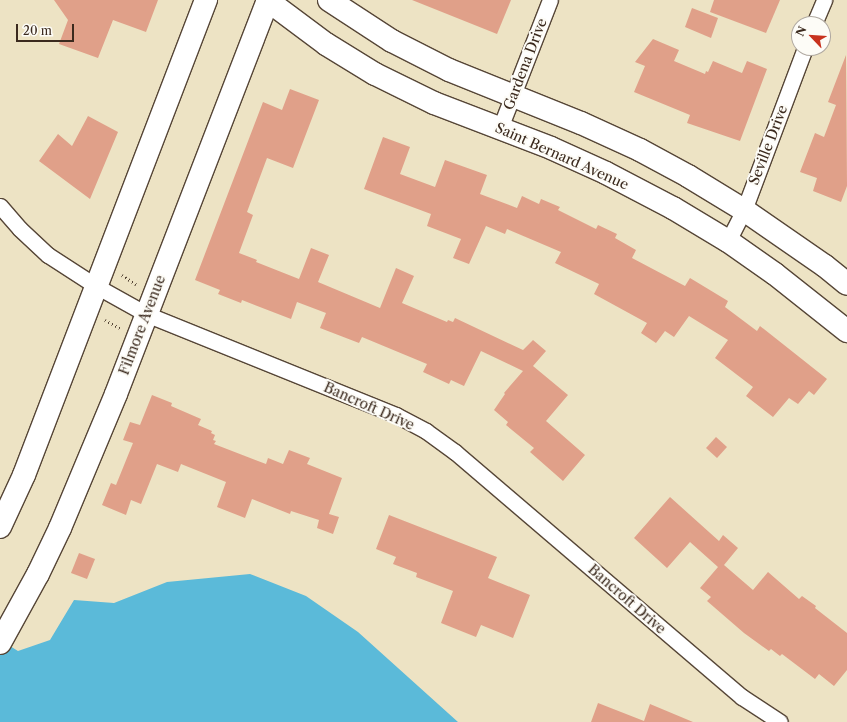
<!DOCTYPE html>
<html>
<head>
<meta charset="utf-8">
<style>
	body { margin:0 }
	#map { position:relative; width:847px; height:722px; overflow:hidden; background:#ede3c4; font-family:"Libre Caslon Text",serif }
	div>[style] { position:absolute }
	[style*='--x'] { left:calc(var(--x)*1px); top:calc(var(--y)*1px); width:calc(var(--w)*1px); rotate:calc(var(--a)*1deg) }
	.water>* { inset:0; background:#5bbad9 }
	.building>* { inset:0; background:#e0a089 }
	.path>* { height:2.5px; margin-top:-1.25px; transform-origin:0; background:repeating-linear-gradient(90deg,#564637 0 1px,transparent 0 4px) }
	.roads { filter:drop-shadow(1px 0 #564637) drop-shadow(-1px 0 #564637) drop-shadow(0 1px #564637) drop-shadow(0 -1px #564637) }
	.street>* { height:15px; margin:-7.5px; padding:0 7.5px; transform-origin:7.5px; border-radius:7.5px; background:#fff }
	.secondary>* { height:22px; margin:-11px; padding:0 11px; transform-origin:11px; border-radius:11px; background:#fff }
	span { translate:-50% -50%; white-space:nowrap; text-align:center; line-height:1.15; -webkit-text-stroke:4px #fdfcf7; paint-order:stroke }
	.street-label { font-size:14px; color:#3b2a1e }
	.north { position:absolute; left:791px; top:16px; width:40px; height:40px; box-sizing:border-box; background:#fdfcf7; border:1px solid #afa8a0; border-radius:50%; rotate:295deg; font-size:11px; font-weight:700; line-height:16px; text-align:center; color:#3b2a1e }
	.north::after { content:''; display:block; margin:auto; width:14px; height:18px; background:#c8321e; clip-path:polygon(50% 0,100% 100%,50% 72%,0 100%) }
	.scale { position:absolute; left:16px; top:24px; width:58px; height:18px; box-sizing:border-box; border:2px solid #3b2a1e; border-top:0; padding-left:5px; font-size:12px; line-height:14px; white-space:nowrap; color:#3b2a1e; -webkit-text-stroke:3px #fdfcf7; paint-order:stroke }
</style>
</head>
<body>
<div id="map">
	<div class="water">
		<i style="clip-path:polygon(250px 574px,306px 596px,358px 632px,458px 722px,0 722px,0 640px,18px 651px,50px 640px,74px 600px,114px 603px,167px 582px)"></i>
	</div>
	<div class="building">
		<i style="clip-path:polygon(54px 0,158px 0,146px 32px,113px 20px,98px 58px,59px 44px,68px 20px)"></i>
		<i style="clip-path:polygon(412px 0,511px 0,497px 34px)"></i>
		<i style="clip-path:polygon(714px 0,780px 0,766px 33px,710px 12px)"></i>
		<i style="clip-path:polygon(692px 8px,718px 18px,711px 38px,685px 27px)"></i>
		<i style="clip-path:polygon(653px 39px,679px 50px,674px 61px,705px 74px,706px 71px,708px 72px,713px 61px,742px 73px,747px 61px,767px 69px,740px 141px,687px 123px,690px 115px,634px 92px,645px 66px,635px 62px)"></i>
		<i style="clip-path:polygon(846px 55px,847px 186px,841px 202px,813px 191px,817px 178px,800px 172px,815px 133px,824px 137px,836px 105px,828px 102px)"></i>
		<i style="clip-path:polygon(290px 89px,319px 100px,293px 168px,267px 158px,247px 212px,253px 215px,239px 253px,257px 260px,256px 262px,299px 279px,311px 248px,329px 255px,318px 282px,380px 308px,396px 268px,414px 276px,402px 303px,447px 322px,448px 320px,453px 322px,455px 318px,523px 350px,533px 340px,546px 351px,533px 366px,568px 395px,546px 421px,585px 455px,563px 481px,530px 452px,534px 448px,506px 425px,508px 422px,494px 410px,505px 394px,504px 393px,523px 371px,481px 351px,464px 386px,451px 380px,449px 384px,423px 372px,427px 364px,362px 337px,359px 343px,320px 328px,326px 313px,297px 302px,291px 319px,242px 300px,241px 303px,218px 294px,220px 290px,195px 280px,263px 102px,282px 110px)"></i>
		<i style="clip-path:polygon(88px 116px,118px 132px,90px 199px,39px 161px,58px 134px,72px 146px)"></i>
		<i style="clip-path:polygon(383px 137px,410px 147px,400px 174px,435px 187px,445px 160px,487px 175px,480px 194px,517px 208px,522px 196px,539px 204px,541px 199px,560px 207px,558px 210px,596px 229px,598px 225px,617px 234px,615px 238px,636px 250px,632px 258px,685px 286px,690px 278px,728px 301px,725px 307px,757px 331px,760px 326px,827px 379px,814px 395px,809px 391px,798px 404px,789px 398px,773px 417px,746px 396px,753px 387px,715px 358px,728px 340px,689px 316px,674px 337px,665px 331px,656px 343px,641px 333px,647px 323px,594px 294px,599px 284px,555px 263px,561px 252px,507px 229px,505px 234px,486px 226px,469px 264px,453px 258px,461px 239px,427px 226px,431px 214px,364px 189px)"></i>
		<i style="clip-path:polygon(152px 395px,172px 403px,171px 406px,201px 419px,198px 425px,212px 431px,211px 433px,215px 435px,213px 440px,216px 441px,214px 444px,266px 464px,268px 458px,283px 464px,289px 450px,310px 458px,307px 464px,342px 478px,329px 514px,339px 517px,333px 534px,317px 528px,319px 520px,291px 511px,290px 514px,252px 499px,245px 518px,217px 507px,226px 482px,181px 464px,178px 472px,157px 464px,141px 504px,131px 500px,126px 515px,102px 505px,111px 483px,116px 485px,133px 443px,123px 440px,130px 422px,140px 425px)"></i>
		<i style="clip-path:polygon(716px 437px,727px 447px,717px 458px,706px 448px)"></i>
		<i style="clip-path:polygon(670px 497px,719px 541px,723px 535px,738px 548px,724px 565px,753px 590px,768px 572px,799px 599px,802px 596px,816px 606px,815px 608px,847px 633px,847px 670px,834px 686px,819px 674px,815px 679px,782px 654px,780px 656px,771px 649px,769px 651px,744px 633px,707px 601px,711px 597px,700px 588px,718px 567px,690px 542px,667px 568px,634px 538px)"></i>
		<i style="clip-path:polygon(389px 515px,497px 557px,488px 578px,530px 595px,513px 638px,481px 625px,476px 637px,441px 623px,453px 591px,416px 577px,417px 573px,393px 564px,396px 557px,376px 549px)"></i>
		<i style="clip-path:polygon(79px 553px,95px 559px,87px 579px,71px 573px)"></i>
		<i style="clip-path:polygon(598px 703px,644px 721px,650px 704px,693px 722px,591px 722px)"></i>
	</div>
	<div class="path">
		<i style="--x:122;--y:275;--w:17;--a:33"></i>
		<i style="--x:105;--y:320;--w:17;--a:28"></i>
	</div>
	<div class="roads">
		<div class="street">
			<i style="--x:814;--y:24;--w:26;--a:-67"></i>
			<i style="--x:500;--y:128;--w:137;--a:-68.7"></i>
			<i style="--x:0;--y:206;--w:30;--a:49"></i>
			<i style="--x:20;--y:229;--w:38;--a:43"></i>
			<i style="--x:48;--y:255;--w:57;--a:32.9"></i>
			<i style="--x:96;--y:286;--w:57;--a:29.2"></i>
			<i style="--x:146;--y:314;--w:270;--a:22"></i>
			<i style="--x:396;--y:415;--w:34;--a:28"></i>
			<i style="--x:426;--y:431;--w:36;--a:36"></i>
			<i style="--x:455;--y:452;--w:377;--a:40.5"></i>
			<i style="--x:742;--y:697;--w:45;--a:33.3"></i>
			<i style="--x:728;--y:241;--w:35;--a:-63"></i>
			<i style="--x:744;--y:210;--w:173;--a:-69.4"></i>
		</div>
		<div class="secondary">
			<i style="--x:267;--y:0;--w:74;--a:36.7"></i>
			<i style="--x:326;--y:44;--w:57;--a:31.5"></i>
			<i style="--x:375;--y:74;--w:66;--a:26.2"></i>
			<i style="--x:434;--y:103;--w:125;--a:21"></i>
			<i style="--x:551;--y:148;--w:60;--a:24.4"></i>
			<i style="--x:606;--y:173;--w:76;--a:27.6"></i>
			<i style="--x:673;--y:208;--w:64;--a:31"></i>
			<i style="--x:728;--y:241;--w:57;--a:35.1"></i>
			<i style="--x:775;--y:274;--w:92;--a:38.4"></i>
			<i style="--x:329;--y:0;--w:75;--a:33.1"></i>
			<i style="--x:392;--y:41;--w:64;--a:27"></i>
			<i style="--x:449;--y:70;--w:142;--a:21.9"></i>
			<i style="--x:581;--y:123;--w:65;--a:24.6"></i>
			<i style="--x:640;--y:150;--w:55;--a:28.4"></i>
			<i style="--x:688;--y:176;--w:66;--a:31.3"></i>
			<i style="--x:744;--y:210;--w:98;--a:34.7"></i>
			<i style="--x:825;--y:266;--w:28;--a:39"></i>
			<i style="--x:0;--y:527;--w:57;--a:-65.2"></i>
			<i style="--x:24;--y:475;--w:509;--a:-69.04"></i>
			<i style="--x:0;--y:643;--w:79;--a:-61.2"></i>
			<i style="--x:38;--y:574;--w:51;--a:-64.4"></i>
			<i style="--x:60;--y:528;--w:145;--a:-67.3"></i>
			<i style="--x:116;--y:394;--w:422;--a:-68.9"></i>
		</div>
	</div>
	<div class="street-label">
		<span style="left:525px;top:64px;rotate:-69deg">Gardena Drive</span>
		<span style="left:768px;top:145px;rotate:-69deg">Seville Drive</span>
		<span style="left:562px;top:156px;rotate:24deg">Saint Bernard Avenue</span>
		<span style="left:142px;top:325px;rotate:-69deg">Filmore Avenue</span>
		<span style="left:369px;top:406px;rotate:24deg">Bancroft Drive</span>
		<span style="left:627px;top:599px;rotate:41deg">Bancroft Drive</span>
	</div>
	<div class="north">N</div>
	<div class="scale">20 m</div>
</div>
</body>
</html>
